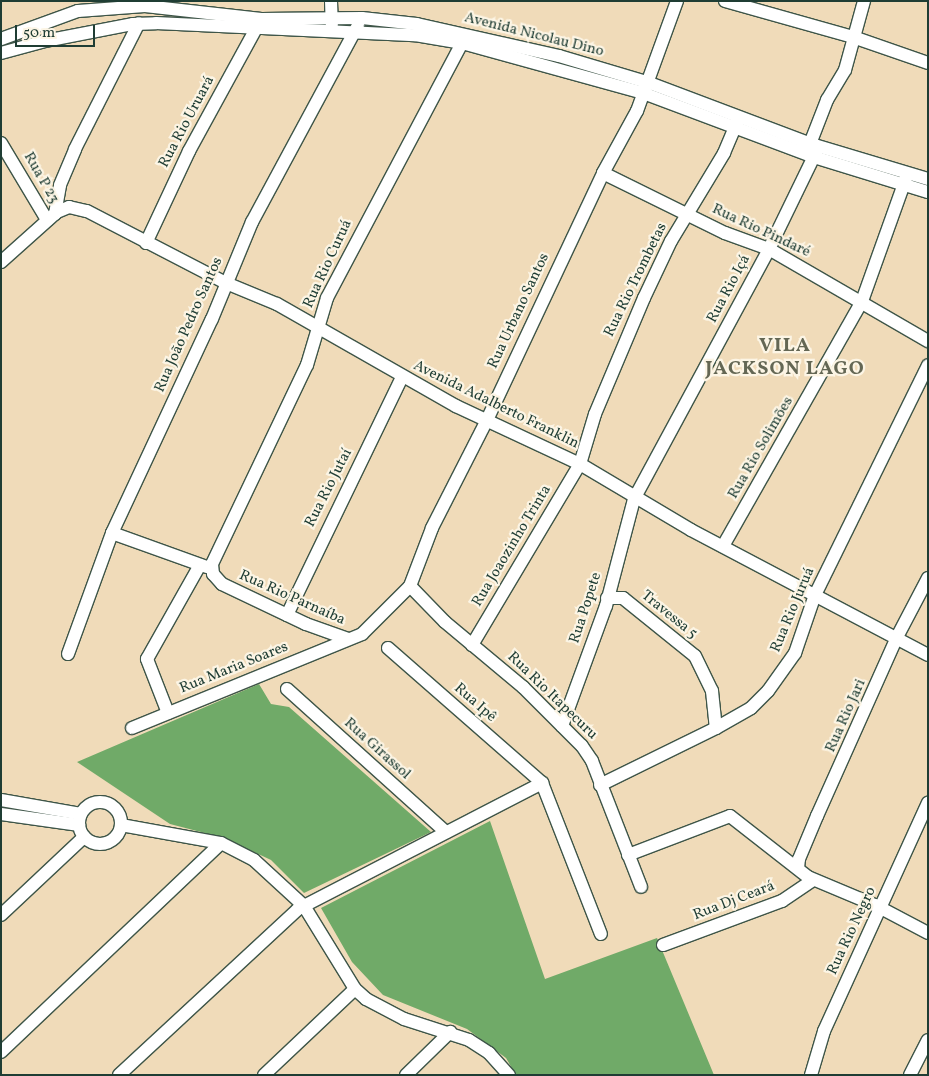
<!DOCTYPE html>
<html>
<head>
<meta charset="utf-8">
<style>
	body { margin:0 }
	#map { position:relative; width:929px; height:1076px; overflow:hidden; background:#f0dbb9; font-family:Vollkorn,serif }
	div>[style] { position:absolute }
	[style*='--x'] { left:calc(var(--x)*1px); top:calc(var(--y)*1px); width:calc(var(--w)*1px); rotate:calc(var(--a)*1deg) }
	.forest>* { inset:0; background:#70aa68 }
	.roads { filter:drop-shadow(1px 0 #3e5548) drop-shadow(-1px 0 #3e5548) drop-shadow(0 1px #3e5548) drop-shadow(0 -1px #3e5548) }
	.street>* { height:12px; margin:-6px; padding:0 6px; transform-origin:6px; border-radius:6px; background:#fff }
	.street>.ring { margin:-6px; padding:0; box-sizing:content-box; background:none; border:12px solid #fff; border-radius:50% }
	span { translate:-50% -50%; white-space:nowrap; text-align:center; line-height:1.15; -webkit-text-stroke:4.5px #fcf5e5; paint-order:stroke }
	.street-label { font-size:15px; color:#1f3d34 }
	.district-label { font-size:20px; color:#646754; font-weight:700; letter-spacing:1px }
	.frame { position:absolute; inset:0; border:2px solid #1f3d34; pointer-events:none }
	.scale { position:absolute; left:15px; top:25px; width:80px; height:22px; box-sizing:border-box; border:2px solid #1f3d34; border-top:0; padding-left:6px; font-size:15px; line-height:18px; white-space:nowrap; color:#1f3d34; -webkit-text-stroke:4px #fcf5e5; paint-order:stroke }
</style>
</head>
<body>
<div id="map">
	<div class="forest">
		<i style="clip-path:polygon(259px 684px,271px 704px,289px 707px,431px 832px,304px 893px,271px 860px,224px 838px,170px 824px,77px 762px)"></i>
		<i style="clip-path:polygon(490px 821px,545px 979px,657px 938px,714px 1075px,516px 1075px,506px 1058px,467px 1029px,383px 995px,352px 962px,321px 908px)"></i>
	</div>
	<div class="roads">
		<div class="street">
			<i style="--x:331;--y:1;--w:24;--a:88"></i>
			<i style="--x:725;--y:1;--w:133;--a:15.7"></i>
			<i style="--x:853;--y:37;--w:79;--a:19.1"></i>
			<i style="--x:1;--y:39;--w:82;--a:-20"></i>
			<i style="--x:78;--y:11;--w:67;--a:-4.3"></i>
			<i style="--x:145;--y:6;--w:117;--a:6.4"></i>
			<i style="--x:261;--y:19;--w:101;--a:-0.6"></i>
			<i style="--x:362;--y:18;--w:55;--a:6.2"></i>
			<i style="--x:417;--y:24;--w:146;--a:12.7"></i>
			<i style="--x:559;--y:56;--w:92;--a:16.5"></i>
			<i style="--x:647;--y:82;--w:175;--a:20.7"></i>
			<i style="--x:811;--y:144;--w:122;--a:16.7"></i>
			<i style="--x:1;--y:53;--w:46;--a:-15.3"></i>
			<i style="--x:45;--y:41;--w:90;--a:-10.9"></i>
			<i style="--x:133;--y:24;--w:23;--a:-2"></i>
			<i style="--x:156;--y:23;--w:259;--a:2.7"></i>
			<i style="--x:415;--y:35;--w:48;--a:9.7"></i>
			<i style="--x:462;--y:43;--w:188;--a:15.4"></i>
			<i style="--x:643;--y:93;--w:183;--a:20.5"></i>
			<i style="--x:814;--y:157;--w:119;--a:17.1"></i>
			<i style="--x:1;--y:143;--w:90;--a:59.1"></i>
			<i style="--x:808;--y:149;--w:53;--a:-68.8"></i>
			<i style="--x:827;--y:100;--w:35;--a:-59"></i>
			<i style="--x:845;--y:70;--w:72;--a:-74.6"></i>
			<i style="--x:603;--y:173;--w:136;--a:26.2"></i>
			<i style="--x:725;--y:233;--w:47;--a:20"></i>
			<i style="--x:769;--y:249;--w:184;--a:30.1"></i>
			<i style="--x:55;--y:214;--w:29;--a:-80"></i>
			<i style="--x:60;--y:185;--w:39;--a:-67"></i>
			<i style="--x:75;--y:149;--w:141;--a:-63.1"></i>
			<i style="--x:146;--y:243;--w:102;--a:-64.9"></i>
			<i style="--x:189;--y:151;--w:146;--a:-61.3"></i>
			<i style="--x:1;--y:262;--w:75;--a:-41.8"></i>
			<i style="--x:57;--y:212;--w:13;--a:-23"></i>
			<i style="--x:69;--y:207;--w:18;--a:13"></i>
			<i style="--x:87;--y:211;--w:157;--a:27.4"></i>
			<i style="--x:226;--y:283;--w:55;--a:22.4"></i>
			<i style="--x:277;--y:304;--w:206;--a:29.7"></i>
			<i style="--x:456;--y:406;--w:137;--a:25.1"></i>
			<i style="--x:580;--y:464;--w:129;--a:30.7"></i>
			<i style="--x:691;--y:530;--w:268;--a:27.8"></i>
			<i style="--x:112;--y:533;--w:101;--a:19.7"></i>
			<i style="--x:723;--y:546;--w:282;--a:-60.4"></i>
			<i style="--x:862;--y:301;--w:131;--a:-70.3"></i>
			<i style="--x:410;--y:586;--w:50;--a:45.8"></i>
			<i style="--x:445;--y:622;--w:102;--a:39.8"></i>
			<i style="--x:523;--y:687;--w:83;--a:45"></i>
			<i style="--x:582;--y:746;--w:18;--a:56"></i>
			<i style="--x:592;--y:761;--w:135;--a:68.7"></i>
			<i style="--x:607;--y:598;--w:16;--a:0"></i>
			<i style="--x:623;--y:598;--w:92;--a:38.9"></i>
			<i style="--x:695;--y:656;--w:39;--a:64"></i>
			<i style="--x:712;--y:691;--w:37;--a:84"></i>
			<i style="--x:287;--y:615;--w:264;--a:-64.2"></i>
			<i style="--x:348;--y:639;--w:45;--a:-160.3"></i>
			<i style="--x:306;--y:624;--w:93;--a:-154.5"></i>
			<i style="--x:222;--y:584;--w:13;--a:-132"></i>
			<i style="--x:213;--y:574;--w:10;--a:-96"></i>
			<i style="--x:212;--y:564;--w:221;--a:-64.5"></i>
			<i style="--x:307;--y:365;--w:70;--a:-73.4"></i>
			<i style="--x:327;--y:298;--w:289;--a:-62.1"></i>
			<i style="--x:472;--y:645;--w:211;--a:-59.2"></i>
			<i style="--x:580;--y:464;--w:52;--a:-73.3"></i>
			<i style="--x:595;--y:414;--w:126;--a:-67.1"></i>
			<i style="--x:644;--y:298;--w:63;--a:-64.7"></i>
			<i style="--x:671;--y:241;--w:103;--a:-58.9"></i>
			<i style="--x:724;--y:153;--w:36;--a:-67"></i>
			<i style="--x:388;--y:648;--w:205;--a:41.2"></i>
			<i style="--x:542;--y:783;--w:162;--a:68.7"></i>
			<i style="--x:68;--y:654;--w:129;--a:-70"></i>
			<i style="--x:112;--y:533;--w:236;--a:-65"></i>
			<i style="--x:212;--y:319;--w:105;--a:-67.6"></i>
			<i style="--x:252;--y:222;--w:224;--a:-61.7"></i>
			<i style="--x:287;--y:689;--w:214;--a:42"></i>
			<i style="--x:168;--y:713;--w:58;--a:-111.3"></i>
			<i style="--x:147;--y:659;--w:108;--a:-60.6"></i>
			<i style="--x:562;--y:726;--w:128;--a:-69.9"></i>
			<i style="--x:606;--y:606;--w:111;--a:-75.3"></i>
			<i style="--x:634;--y:499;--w:284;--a:-61.6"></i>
			<i style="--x:769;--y:249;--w:110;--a:-64.1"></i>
			<i style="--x:132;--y:728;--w:248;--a:-22.2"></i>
			<i style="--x:362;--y:634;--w:68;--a:-45"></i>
			<i style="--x:410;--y:586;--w:62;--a:-69.2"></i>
			<i style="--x:432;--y:528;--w:121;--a:-63"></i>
			<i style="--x:487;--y:420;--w:273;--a:-64.8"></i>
			<i style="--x:603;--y:173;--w:71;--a:-61.3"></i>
			<i style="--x:637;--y:111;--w:117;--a:-70"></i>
			<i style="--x:600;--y:785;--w:129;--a:-26.2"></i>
			<i style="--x:716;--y:728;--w:40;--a:-29.7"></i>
			<i style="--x:751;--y:708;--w:24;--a:-45"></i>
			<i style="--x:768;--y:691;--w:47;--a:-54.6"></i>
			<i style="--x:795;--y:653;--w:61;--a:-71"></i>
			<i style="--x:815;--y:595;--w:256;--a:-63.8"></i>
			<i style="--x:1;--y:800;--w:81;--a:9.9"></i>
			<i class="ring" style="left:79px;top:802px;width:30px;height:30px"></i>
			<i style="--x:1;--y:814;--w:79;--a:8"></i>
			<i style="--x:121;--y:825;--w:102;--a:10.2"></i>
			<i style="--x:221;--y:843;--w:37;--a:27"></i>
			<i style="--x:254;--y:860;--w:68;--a:42.6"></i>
			<i style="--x:304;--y:906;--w:97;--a:58.4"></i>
			<i style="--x:355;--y:989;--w:15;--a:42"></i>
			<i style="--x:366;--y:999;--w:43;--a:27.8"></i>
			<i style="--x:404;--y:1019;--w:68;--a:17.9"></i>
			<i style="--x:469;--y:1040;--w:24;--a:33"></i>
			<i style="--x:489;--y:1053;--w:30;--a:48"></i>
			<i style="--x:628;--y:855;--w:109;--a:-20.9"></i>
			<i style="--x:730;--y:816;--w:99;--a:38"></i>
			<i style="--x:808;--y:877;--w:73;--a:22.7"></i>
			<i style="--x:875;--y:905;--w:60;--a:27.8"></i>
			<i style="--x:798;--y:868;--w:9;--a:-84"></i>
			<i style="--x:799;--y:859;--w:47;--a:-67.3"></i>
			<i style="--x:817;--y:816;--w:194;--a:-65.9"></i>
			<i style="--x:896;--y:639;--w:69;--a:-62.3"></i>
			<i style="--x:1;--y:915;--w:114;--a:-43.2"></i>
			<i style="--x:663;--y:945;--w:127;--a:-20.3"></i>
			<i style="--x:782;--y:901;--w:37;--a:-34"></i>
			<i style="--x:1;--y:1052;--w:303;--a:-43.5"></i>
			<i style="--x:119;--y:1075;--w:244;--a:-42.8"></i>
			<i style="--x:298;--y:909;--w:275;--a:-27.3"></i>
			<i style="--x:264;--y:1075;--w:125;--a:-43.4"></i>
			<i style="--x:406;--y:1075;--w:62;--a:-44.3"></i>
			<i style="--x:811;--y:1075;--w:46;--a:-73.5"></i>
			<i style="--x:824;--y:1031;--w:251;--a:-65.5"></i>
			<i style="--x:910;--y:1075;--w:39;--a:-63"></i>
		</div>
	</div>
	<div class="street-label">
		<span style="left:534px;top:35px;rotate:14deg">Avenida Nicolau Dino</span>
		<span style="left:187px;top:122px;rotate:-62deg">Rua Rio Uruará</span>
		<span style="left:41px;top:178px;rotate:60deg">Rua P 23</span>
		<span style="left:761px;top:231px;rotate:25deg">Rua Rio Pindaré</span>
		<span style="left:328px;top:264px;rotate:-65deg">Rua Rio Curuá</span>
		<span style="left:636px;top:280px;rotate:-64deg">Rua Rio Trombetas</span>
		<span style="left:729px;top:289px;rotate:-62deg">Rua Rio Içá</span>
		<span style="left:519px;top:311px;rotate:-65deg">Rua Urbano Santos</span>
		<span style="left:189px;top:325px;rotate:-66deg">Rua João Pedro Santos</span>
		<span style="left:496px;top:405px;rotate:26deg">Avenida Adalberto Franklin</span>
		<span style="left:761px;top:448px;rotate:-60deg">Rua Rio Solimões</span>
		<span style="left:329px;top:488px;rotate:-63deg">Rua Rio Jutaí</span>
		<span style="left:512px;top:546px;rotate:-59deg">Rua Joaozinho Trinta</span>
		<span style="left:292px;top:598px;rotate:24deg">Rua Rio Parnaíba</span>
		<span style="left:586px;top:608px;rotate:-72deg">Rua Popete</span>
		<span style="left:793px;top:610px;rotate:-67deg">Rua Rio Juruá</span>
		<span style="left:669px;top:615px;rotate:39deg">Travessa 5</span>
		<span style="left:234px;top:668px;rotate:-22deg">Rua Maria Soares</span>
		<span style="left:552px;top:696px;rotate:44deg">Rua Rio Itapecuru</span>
		<span style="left:475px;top:703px;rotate:41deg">Rua Ipê</span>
		<span style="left:846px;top:716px;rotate:-66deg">Rua Rio Jari</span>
		<span style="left:377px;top:749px;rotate:42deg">Rua Girassol</span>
		<span style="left:734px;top:901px;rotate:-21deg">Rua Dj Ceará</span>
		<span style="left:852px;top:931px;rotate:-65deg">Rua Rio Negro</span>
	</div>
	<div class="district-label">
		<span style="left:785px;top:358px">VILA<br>JACKSON LAGO</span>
	</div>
	<div class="frame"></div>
	<div class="scale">50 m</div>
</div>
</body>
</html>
